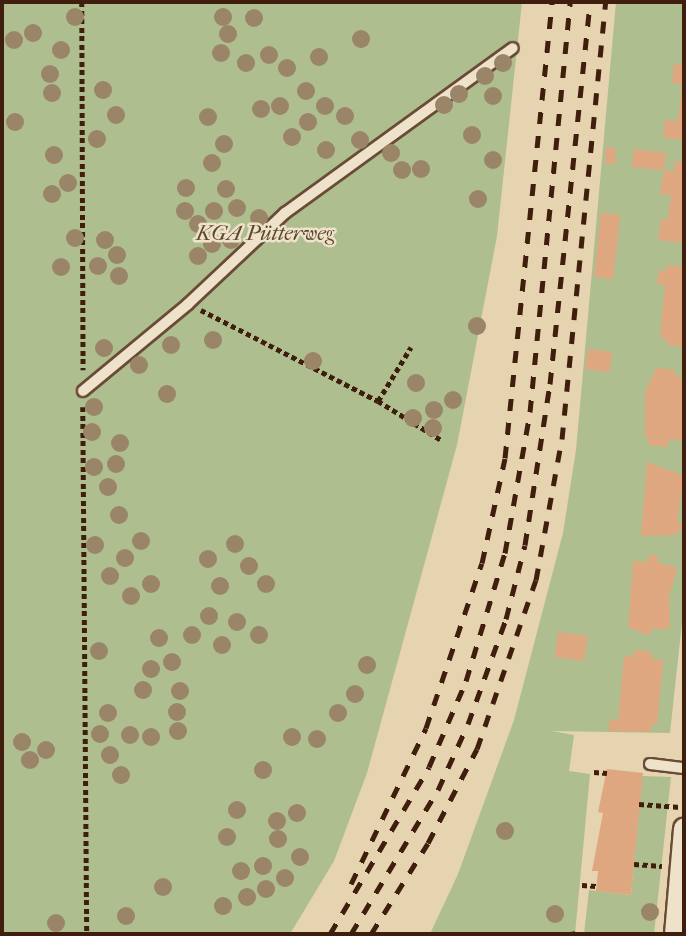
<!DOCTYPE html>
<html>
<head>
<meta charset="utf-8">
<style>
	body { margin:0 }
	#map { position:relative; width:686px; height:936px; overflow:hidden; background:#e6d3af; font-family:"IM FELL French Canon",serif }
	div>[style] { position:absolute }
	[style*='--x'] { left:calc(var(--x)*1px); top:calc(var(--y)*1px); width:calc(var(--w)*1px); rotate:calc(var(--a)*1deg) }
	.green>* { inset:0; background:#afbe8f }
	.building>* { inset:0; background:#dfa780 }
	.path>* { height:4.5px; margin-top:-2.25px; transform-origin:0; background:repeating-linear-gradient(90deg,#3f1e0d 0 5px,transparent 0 8.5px) }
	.roads { filter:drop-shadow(2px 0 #694b36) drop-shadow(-2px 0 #694b36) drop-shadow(0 2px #694b36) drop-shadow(0 -2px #694b36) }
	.lane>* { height:10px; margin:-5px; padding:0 5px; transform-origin:5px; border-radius:5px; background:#efe2cb }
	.street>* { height:21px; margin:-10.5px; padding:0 10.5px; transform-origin:10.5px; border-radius:10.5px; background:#efe2cb }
	.rail>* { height:5px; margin-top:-2.5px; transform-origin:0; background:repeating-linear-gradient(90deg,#3f1e0d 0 12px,transparent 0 24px) }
	.trees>* { width:18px; height:18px; margin:-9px; border-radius:50%; background:#9a8568 }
	span { translate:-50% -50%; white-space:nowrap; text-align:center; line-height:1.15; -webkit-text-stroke:5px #efe2cb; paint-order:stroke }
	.park-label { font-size:21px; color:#5b462e; font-style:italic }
	.frame { position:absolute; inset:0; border:4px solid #3f1e0d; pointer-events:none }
</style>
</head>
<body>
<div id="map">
	<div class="green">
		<i style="clip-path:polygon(2px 2px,522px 2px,497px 236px,457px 445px,367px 773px,334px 861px,290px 934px,2px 934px)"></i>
		<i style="clip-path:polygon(616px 2px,684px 2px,684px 604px,670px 733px,552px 731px,574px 735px,569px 771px,590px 774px,575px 934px,430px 934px,458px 874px,514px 720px,563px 533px,576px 450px)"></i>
		<i style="clip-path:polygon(642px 776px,671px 777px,654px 934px,584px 934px,589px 890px,631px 895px)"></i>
	</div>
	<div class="building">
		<i style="clip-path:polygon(674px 64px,684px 65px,684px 140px,663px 138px,665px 120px,678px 121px,682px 84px,672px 83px)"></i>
		<i style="clip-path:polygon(606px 147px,616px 148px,615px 164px,605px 164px)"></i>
		<i style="clip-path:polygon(634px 149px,666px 153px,664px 170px,632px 167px)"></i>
		<i style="clip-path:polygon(675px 161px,684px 162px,684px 243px,658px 240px,661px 219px,668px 220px,671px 195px,660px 194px,664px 170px,674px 171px)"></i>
		<i style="clip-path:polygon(601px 213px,620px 215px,613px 279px,594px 277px)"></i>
		<i style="clip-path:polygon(667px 265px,684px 267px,684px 347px,667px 345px,667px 339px,660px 338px,665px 285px,657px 284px,659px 270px,667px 271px)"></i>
		<i style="clip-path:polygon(588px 349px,612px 352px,610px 372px,585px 369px)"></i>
		<i style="clip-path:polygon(656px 368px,675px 370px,675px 376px,684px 377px,684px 441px,669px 439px,668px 447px,648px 445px,649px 438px,645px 438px,645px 393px)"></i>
		<i style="clip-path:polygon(647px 462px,684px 476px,677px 519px,682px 527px,676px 535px,641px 536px)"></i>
		<i style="clip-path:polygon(648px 555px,658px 556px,658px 563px,677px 567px,669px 598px,670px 629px,651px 629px,650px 636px,628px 627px,633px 561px,647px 562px)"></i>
		<i style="clip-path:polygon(558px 632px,588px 636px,584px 661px,555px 657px)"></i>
		<i style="clip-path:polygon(634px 650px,651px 651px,651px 658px,663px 660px,657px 724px,652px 724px,651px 732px,608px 731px,610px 719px,618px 720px,624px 656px,633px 657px)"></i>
		<i style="clip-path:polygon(607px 769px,643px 773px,631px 895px,596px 891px,598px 871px,592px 871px,603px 813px,598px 812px)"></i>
	</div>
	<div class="path">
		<i style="--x:82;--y:2;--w:368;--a:89.8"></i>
		<i style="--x:201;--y:310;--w:199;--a:27.2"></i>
		<i style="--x:378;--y:401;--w:76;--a:31.6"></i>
		<i style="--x:378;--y:401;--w:63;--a:-58.6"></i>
		<i style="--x:83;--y:407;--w:527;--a:89.57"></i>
		<i style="--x:594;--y:772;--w:13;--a:4"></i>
		<i style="--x:639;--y:804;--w:41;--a:4.2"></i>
		<i style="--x:634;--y:864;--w:28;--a:4"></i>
		<i style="--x:582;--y:885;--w:14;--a:4"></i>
		<i style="--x:570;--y:934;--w:8;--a:-7"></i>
	</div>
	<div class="roads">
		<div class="lane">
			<i style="--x:83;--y:391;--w:136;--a:-39.6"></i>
			<i style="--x:188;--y:304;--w:133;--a:-43.2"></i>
			<i style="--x:285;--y:213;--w:281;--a:-35.9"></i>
			<i style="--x:650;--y:764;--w:34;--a:7"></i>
		</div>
		<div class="street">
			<i style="--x:675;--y:934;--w:106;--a:-85.1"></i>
		</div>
	</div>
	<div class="rail">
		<i style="--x:351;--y:884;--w:173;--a:-64.3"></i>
		<i style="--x:426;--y:728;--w:174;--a:-71.3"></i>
		<i style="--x:482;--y:563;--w:107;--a:-77.6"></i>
		<i style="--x:505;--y:458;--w:458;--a:-84.1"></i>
		<i style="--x:330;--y:934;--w:194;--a:-59.3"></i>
		<i style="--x:429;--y:767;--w:94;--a:-66.7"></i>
		<i style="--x:466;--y:681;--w:134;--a:-73.1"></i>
		<i style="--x:505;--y:553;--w:143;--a:-79.9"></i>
		<i style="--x:530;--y:412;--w:412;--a:-84.4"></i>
		<i style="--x:351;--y:934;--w:168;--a:-58.9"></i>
		<i style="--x:438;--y:790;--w:72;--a:-65.6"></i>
		<i style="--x:468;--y:724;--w:112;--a:-70.1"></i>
		<i style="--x:506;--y:619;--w:76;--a:-75.6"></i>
		<i style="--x:525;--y:545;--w:163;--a:-81.2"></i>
		<i style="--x:550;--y:384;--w:384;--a:-84"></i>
		<i style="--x:371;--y:934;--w:107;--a:-57.9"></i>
		<i style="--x:428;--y:843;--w:106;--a:-62.5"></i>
		<i style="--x:477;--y:749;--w:179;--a:-70.8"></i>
		<i style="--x:536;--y:580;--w:143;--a:-79.6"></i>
		<i style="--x:562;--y:439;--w:439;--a:-84.3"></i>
	</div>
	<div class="trees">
		<i style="left:75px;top:17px"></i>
		<i style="left:223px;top:17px"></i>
		<i style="left:254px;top:18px"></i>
		<i style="left:33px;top:33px"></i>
		<i style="left:228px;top:34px"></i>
		<i style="left:361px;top:39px"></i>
		<i style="left:14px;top:40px"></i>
		<i style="left:61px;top:50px"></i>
		<i style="left:221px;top:53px"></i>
		<i style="left:269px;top:55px"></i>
		<i style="left:319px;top:57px"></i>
		<i style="left:246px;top:63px"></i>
		<i style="left:503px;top:63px"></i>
		<i style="left:287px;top:68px"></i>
		<i style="left:50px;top:74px"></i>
		<i style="left:485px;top:76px"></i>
		<i style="left:103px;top:90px"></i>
		<i style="left:306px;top:91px"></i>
		<i style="left:52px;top:93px"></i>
		<i style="left:459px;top:94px"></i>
		<i style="left:493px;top:96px"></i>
		<i style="left:444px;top:105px"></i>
		<i style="left:280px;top:106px"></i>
		<i style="left:325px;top:106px"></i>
		<i style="left:261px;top:109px"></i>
		<i style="left:116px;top:115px"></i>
		<i style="left:345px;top:116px"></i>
		<i style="left:208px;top:117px"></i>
		<i style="left:15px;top:122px"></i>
		<i style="left:308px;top:122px"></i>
		<i style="left:472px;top:135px"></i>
		<i style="left:292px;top:137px"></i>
		<i style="left:97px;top:139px"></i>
		<i style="left:360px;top:140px"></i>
		<i style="left:224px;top:144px"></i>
		<i style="left:326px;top:150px"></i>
		<i style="left:391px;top:153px"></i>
		<i style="left:54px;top:155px"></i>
		<i style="left:493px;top:160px"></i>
		<i style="left:212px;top:163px"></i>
		<i style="left:421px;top:169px"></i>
		<i style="left:402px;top:170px"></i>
		<i style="left:68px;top:183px"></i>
		<i style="left:186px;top:188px"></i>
		<i style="left:226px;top:189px"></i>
		<i style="left:52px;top:194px"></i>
		<i style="left:478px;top:199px"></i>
		<i style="left:237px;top:208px"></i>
		<i style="left:185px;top:211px"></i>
		<i style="left:214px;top:211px"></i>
		<i style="left:259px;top:218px"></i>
		<i style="left:198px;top:224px"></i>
		<i style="left:75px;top:238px"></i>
		<i style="left:105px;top:240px"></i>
		<i style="left:231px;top:240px"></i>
		<i style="left:212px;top:244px"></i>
		<i style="left:117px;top:255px"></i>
		<i style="left:198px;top:256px"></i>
		<i style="left:98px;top:266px"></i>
		<i style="left:61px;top:267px"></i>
		<i style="left:119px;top:276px"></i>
		<i style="left:477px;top:326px"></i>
		<i style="left:213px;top:340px"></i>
		<i style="left:171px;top:345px"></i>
		<i style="left:104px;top:348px"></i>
		<i style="left:313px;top:361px"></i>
		<i style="left:139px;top:365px"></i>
		<i style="left:416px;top:383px"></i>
		<i style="left:167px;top:394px"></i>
		<i style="left:453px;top:400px"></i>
		<i style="left:94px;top:407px"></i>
		<i style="left:434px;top:410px"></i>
		<i style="left:413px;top:418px"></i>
		<i style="left:433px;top:428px"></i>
		<i style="left:92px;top:432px"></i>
		<i style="left:120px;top:443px"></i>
		<i style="left:116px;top:464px"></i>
		<i style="left:94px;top:467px"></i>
		<i style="left:108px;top:487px"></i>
		<i style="left:119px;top:515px"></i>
		<i style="left:141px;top:541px"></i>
		<i style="left:235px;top:544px"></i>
		<i style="left:95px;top:545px"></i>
		<i style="left:125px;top:558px"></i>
		<i style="left:208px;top:559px"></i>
		<i style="left:249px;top:566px"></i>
		<i style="left:110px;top:576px"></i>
		<i style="left:151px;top:584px"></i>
		<i style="left:266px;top:584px"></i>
		<i style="left:220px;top:586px"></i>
		<i style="left:131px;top:596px"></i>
		<i style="left:209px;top:616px"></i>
		<i style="left:237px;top:622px"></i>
		<i style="left:192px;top:635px"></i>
		<i style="left:259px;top:635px"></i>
		<i style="left:159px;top:638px"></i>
		<i style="left:222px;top:645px"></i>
		<i style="left:99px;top:651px"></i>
		<i style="left:172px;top:662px"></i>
		<i style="left:367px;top:665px"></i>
		<i style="left:151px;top:669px"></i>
		<i style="left:143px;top:690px"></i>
		<i style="left:180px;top:691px"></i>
		<i style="left:355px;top:694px"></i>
		<i style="left:177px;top:712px"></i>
		<i style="left:108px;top:713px"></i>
		<i style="left:338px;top:713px"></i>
		<i style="left:178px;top:731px"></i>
		<i style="left:100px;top:734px"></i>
		<i style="left:130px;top:735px"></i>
		<i style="left:151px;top:737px"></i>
		<i style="left:292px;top:737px"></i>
		<i style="left:317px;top:739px"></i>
		<i style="left:22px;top:742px"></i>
		<i style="left:46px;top:750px"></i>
		<i style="left:110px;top:755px"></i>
		<i style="left:30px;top:760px"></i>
		<i style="left:263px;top:770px"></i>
		<i style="left:121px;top:775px"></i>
		<i style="left:237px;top:810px"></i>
		<i style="left:297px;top:813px"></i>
		<i style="left:277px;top:821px"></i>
		<i style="left:505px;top:831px"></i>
		<i style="left:227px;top:837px"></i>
		<i style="left:278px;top:839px"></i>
		<i style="left:300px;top:857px"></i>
		<i style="left:263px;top:866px"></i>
		<i style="left:241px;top:871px"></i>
		<i style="left:285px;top:878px"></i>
		<i style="left:163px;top:887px"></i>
		<i style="left:266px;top:889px"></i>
		<i style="left:247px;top:897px"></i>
		<i style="left:223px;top:906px"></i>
		<i style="left:650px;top:912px"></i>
		<i style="left:555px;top:914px"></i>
		<i style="left:126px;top:916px"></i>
		<i style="left:56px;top:923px"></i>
	</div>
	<div class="park-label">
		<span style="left:265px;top:233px">KGA Pütterweg</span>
	</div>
	<div class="frame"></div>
</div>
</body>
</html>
